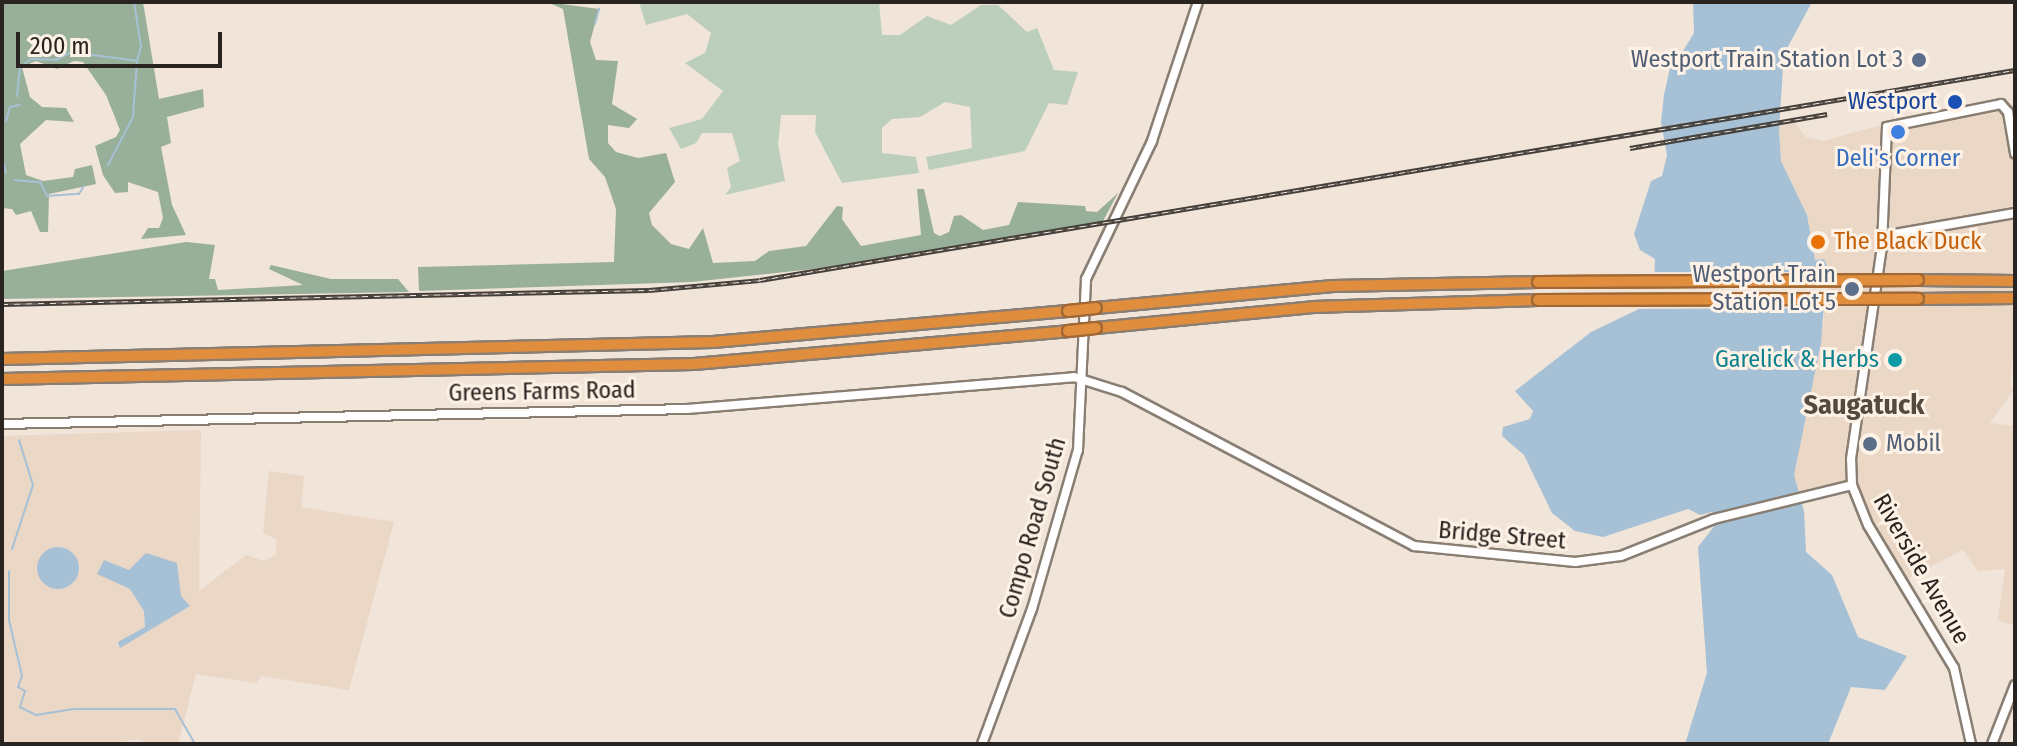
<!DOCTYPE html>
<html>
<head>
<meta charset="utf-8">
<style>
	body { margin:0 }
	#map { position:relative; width:2017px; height:746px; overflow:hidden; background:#f1e4d8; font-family:"Fira Sans Condensed",sans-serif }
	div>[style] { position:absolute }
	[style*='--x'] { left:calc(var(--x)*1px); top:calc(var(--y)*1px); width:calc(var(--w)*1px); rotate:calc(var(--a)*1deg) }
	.built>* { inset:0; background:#ead7c6 }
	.green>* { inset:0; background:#bccfbd }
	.forest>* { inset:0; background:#98b099 }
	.water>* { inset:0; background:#a6c1d6 }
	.round { border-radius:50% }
	.pier>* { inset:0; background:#f1e4d8 }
	.stream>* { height:2px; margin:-1px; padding:0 1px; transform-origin:1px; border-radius:1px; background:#a6c1d6 }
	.roads { filter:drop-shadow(2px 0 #8a7e73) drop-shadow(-2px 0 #8a7e73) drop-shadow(0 2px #8a7e73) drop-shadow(0 -2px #8a7e73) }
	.secondary>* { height:8px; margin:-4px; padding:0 4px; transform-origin:4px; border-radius:4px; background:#fff }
	.highway>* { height:10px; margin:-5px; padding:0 5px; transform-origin:5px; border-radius:5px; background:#e08d3e }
	.rail>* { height:5px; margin-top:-2.5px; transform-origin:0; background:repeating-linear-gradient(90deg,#fef1e5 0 6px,#453f3a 0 12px); box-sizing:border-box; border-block:2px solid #453f3a }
	.bridges { filter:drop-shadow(2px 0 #a06834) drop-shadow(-2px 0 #a06834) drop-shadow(0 2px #a06834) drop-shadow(0 -2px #a06834) }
	.highway-bridge>* { height:10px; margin:-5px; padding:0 5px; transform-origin:5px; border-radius:5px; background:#e08d3e }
	.dots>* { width:22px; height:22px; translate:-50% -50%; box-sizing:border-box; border:4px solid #fef1e5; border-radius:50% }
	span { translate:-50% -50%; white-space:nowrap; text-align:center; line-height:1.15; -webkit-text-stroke:6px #fef1e5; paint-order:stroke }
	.service-label { font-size:24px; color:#4e5e75 }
	.right { translate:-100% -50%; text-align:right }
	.left { translate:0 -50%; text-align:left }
	.transit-label { font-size:24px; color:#164399 }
	.shop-label { font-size:24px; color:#366cbe }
	.food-label { font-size:24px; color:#c56008 }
	.culture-label { font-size:24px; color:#0d838f }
	.street-label { font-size:24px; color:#292420 }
	.quarter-label { font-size:28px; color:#544a40; font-weight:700 }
	.frame { position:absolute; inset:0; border:4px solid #292420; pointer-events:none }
	.scale { position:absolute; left:16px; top:32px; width:206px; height:36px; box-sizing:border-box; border:4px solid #292420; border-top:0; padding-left:10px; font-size:24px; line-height:28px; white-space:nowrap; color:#292420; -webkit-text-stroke:6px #fef1e5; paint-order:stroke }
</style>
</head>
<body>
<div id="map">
	<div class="built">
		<i style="clip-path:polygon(1999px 104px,2015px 123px,2015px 335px,2010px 387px,2015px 388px,1990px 423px,2015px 426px,2015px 626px,1998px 620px,2005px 569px,1978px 571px,1963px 550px,1903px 581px,1878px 543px,1852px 485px,1801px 495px,1797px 491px,1793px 471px,1824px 321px,1824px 259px,1815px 260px,1807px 215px,1781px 161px,1779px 129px,1779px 124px,1793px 121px,1806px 137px,1823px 141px,1899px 120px)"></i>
		<i style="clip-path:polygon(201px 430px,199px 591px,246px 555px,264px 561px,276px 555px,276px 540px,263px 532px,269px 471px,304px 476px,301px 507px,394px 522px,349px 690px,261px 676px,256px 683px,196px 674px,178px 744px,144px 744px,139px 739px,108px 744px,2px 744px,2px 436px)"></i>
	</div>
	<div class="green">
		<i style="clip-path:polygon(639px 2px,879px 2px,882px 35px,900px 35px,927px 16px,951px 25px,981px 5px,998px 5px,1027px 32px,1037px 28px,1054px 70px,1078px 72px,1067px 105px,1049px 103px,1025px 151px,929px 170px,926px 157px,972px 148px,970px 107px,945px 102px,920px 117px,892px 119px,882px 128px,882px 153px,916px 157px,919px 173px,842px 183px,815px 132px,816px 115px,781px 115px,778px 145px,785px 181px,725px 195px,731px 187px,727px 168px,740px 161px,732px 133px,702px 133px,696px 143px,681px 149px,669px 128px,702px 119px,723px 91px,685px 63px,705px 53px,711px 33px,687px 14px,646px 25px)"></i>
	</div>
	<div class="forest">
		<i style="clip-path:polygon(2px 2px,143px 2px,159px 99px,203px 89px,204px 107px,167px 117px,171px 143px,161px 147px,172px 205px,186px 235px,141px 239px,148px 228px,159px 228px,163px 218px,158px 192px,128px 182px,128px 192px,115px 193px,103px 175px,95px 146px,116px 137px,120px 130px,106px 95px,83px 62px,74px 61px,57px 69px,36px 61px,22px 67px,30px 97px,42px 107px,66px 108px,74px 122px,46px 120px,20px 144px,26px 175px,43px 181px,73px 177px,75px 169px,92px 165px,96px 184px,49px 194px,48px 232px,40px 232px,31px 211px,16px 215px,12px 209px,2px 208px)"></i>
		<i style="clip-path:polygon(547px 2px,599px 9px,590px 42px,596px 60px,618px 61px,612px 104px,637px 119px,629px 128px,608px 125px,608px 143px,616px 152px,638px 158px,666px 153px,675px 182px,649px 213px,652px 225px,671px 244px,689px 249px,703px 228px,713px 263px,755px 261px,769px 251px,806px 246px,837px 206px,843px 207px,842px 219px,861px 246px,921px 235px,917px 189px,924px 189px,934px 233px,940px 236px,949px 232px,954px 216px,961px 215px,983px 230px,1009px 225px,1018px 202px,1085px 206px,1086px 211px,1097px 212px,1118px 193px,1102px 223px,813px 269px,692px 282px,419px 291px,418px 267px,614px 262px,616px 209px,605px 177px,589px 159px,563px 9px)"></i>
		<i style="clip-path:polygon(186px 242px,215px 245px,209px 279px,215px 279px,218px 290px,303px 285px,269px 269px,271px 265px,331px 279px,398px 279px,409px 292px,2px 299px,2px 271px)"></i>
	</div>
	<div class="water">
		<i style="clip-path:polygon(1693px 2px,1812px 2px,1784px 54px,1779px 129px,1781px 161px,1807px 215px,1815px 260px,1824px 259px,1827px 266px,1821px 343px,1794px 475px,1804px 511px,1806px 552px,1832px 575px,1858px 637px,1907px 656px,1885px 690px,1851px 687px,1828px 744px,1685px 744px,1707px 673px,1698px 547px,1716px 524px,1712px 512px,1700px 515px,1688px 509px,1603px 537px,1575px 531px,1552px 513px,1524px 455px,1502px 436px,1503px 427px,1530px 419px,1533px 411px,1515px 391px,1591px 332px,1637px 310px,1654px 291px,1655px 259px,1640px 250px,1634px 234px,1651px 181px,1662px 176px,1667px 155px,1661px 122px,1664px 95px,1673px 54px,1680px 56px,1694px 33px)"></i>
		<i class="round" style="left:37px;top:547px;width:42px;height:42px"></i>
		<i style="clip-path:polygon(146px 553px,177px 563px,181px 596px,190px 606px,120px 648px,118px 642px,145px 627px,144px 611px,130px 589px,97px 574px,104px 560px,129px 570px)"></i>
	</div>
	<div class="pier">
		<i style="clip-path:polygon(1650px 272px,1829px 272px,1828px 308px,1630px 309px,1650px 290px)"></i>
	</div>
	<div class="stream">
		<i style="--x:595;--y:24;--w:16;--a:-75"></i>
		<i style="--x:17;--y:96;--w:29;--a:-84"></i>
		<i style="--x:20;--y:67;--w:14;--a:-36"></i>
		<i style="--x:31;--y:59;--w:25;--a:2"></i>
		<i style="--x:56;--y:60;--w:17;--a:-28"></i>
		<i style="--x:71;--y:52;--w:67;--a:7.8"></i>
		<i style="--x:137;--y:61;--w:15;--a:-74"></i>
		<i style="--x:141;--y:47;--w:46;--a:-98.8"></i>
		<i style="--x:6;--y:121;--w:15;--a:-74"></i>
		<i style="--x:10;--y:107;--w:10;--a:-11"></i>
		<i style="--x:3;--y:161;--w:12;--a:76"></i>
		<i style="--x:108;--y:165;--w:54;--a:-62.5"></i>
		<i style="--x:133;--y:117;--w:56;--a:-85.9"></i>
		<i style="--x:15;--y:180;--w:25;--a:5"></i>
		<i style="--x:40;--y:182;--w:16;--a:63"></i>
		<i style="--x:47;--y:196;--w:32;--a:-4"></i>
		<i style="--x:79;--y:194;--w:9;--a:-58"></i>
		<i style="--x:12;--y:549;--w:67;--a:-71.8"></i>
		<i style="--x:33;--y:485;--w:47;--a:-107.3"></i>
		<i style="--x:9;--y:571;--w:49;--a:90"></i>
		<i style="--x:9;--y:620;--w:57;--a:76.9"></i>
		<i style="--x:22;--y:676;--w:12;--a:110"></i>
		<i style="--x:18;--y:687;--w:8;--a:30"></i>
		<i style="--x:25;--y:691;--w:17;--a:107"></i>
		<i style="--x:20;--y:707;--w:18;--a:27"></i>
		<i style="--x:36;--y:715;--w:38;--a:-9"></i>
		<i style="--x:74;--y:709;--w:101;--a:0"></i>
		<i style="--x:175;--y:709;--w:40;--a:60.3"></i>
	</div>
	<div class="roads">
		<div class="secondary">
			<i style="--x:1883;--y:236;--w:134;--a:-9.9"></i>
			<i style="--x:2;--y:424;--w:685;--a:-1.25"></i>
			<i style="--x:687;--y:409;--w:388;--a:-4.7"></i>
			<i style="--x:1074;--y:377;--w:50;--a:17.4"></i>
			<i style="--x:1122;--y:392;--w:330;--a:27.8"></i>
			<i style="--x:1414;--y:546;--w:162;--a:5.7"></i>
			<i style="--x:1575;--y:562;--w:46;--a:-7.4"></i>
			<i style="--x:1621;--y:556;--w:100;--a:-21.7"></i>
			<i style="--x:1714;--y:519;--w:142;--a:-13.8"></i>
			<i style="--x:982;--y:744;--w:144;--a:-69.7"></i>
			<i style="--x:1032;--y:609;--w:166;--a:-73.9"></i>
			<i style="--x:1078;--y:450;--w:171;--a:-87.3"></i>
			<i style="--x:1086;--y:279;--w:153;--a:-64.4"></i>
			<i style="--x:1152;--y:141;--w:146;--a:-71.7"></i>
			<i style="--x:1971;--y:744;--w:78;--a:-102.6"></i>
			<i style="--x:1954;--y:668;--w:167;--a:-121"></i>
			<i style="--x:1868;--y:525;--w:43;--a:-111.8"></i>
			<i style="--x:1852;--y:485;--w:26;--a:-92"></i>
			<i style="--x:1851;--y:459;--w:215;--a:-81.7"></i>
			<i style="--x:1882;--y:246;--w:119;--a:-87.6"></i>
			<i style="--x:1887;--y:127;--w:116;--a:-11.4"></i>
			<i style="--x:2001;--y:104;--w:11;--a:49"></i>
			<i style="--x:2008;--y:112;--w:42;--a:80.3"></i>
			<i style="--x:1992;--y:744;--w:63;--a:-68.7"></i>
		</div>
		<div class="highway">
			<i style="--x:1918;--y:280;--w:97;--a:0.6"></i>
			<i style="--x:1918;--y:299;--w:97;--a:-0.6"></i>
			<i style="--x:1096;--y:308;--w:238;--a:-5.3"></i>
			<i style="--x:1333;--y:286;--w:205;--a:-1.1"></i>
			<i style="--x:1096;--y:328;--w:218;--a:-5.5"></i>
			<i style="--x:1313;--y:307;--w:225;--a:-1.8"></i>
			<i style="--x:2;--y:359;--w:711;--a:-1.37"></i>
			<i style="--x:713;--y:342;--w:356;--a:-5"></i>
			<i style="--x:2;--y:379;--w:692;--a:-1.24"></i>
			<i style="--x:694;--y:364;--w:375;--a:-5"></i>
		</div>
	</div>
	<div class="rail">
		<i style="--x:1630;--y:148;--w:200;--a:-9.8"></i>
		<i style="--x:2;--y:304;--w:647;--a:-1.24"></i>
		<i style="--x:649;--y:290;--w:111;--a:-5.1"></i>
		<i style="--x:760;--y:280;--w:1272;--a:-9.5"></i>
	</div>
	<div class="bridges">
		<div class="highway-bridge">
			<i style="--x:1538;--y:282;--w:380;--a:-0.3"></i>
			<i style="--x:1538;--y:300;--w:380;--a:-0.2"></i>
			<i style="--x:1068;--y:311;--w:28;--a:-6"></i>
			<i style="--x:1068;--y:331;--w:28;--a:-6"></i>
		</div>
	</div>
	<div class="dots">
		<i style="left:1919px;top:60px;background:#5c6f8a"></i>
		<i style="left:1955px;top:102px;background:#1a4fb4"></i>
		<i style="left:1898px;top:132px;background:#3f7fe0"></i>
		<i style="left:1818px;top:242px;background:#e8710a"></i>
		<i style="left:1852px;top:289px;background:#5c6f8a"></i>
		<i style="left:1895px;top:360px;background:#0f9aa8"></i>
		<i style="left:1870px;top:444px;background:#5c6f8a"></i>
	</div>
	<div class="service-label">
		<span class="right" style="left:1903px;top:60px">Westport Train Station Lot 3</span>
		<span class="right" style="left:1836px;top:289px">Westport Train<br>Station Lot 5</span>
		<span class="left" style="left:1886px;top:444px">Mobil</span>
	</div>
	<div class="transit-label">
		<span class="right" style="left:1937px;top:102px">Westport</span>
	</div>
	<div class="shop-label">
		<span style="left:1898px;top:159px">Deli's Corner</span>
	</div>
	<div class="food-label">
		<span class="left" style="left:1834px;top:242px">The Black Duck</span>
	</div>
	<div class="culture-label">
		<span class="right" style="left:1879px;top:360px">Garelick &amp; Herbs</span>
	</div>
	<div class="street-label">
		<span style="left:542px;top:392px;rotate:-1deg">Greens Farms Road</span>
		<span style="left:1033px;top:528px;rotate:-74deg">Compo Road South</span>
		<span style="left:1502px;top:536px;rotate:5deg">Bridge Street</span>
		<span style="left:1921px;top:569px;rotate:60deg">Riverside Avenue</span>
	</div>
	<div class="quarter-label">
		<span style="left:1864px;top:405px">Saugatuck</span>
	</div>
	<div class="frame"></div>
	<div class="scale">200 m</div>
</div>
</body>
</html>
